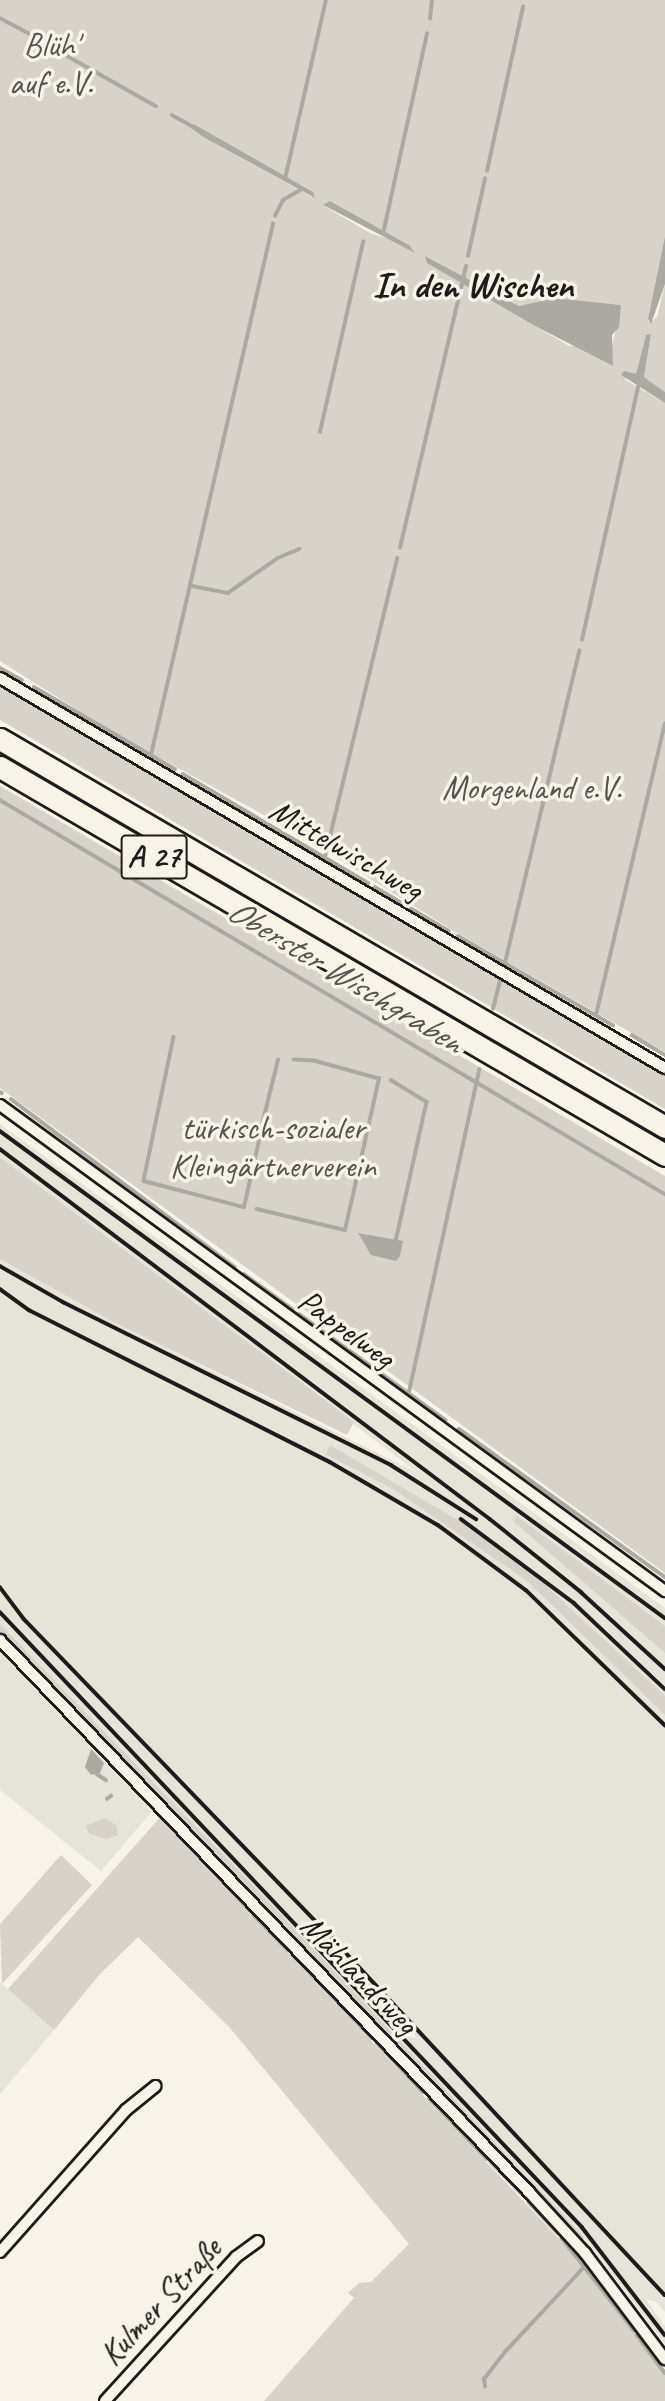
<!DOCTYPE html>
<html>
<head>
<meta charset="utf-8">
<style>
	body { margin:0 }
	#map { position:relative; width:665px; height:2401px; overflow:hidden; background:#f7f3e8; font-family:Caveat,sans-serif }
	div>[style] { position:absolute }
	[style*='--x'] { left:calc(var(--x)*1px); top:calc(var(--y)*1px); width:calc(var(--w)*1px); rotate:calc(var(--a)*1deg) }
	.built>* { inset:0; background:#e6e3d9 }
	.green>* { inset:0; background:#d7d3cb }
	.water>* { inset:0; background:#aca9a2 }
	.stream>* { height:3.5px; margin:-1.75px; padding:0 1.75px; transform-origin:1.75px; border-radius:1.75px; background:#aca9a2 }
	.roads { filter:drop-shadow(2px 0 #1c1c1c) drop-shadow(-2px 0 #1c1c1c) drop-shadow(0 2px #1c1c1c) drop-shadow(0 -2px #1c1c1c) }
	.minor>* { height:10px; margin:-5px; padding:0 5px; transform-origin:5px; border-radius:5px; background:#f7f3e8 }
	.motorway>* { height:21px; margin:-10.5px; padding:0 10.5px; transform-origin:10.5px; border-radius:10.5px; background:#f7f3e8 }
	.rail>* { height:3.5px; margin:-1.75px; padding:0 1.75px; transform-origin:1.75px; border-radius:1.75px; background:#1c1c1c }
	span { translate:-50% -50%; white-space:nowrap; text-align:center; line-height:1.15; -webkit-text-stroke:7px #f7f3e8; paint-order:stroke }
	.shield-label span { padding:2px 5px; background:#f7f3e8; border:2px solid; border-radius:5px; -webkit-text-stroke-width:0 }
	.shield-label { font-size:32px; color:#1c1c1c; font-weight:700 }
	.park-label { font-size:33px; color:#545351 }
	.street-label { font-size:33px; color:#1c1c1c }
	.water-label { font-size:35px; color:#565452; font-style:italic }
	.quarter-label { font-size:37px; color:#1c1c1c; font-weight:700 }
</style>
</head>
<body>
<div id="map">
	<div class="built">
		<i style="clip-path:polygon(0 1124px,665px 1608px,665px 2312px,656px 2302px,646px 2299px,665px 2326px,665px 2344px,584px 2237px,280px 1913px,0 1624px,0 1259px,117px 1324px,418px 1473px,0 1157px)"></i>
		<i style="clip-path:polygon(0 1645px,154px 1809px,101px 1871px,0 1790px)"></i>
		<i style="clip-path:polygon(0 1982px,54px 2030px,0 2094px)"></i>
	</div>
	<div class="green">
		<i style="clip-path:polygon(evenodd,0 0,665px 0,665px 236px,648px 319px,649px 323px,657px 317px,665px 284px,665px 392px,644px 377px,651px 334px,646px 335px,636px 374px,624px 379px,665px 403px,665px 1052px,457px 933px,300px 835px,109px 730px,0 661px,0 0,194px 124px,313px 192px,312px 197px,203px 137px,191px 128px,194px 124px,0 0,330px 201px,409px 245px,370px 233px,324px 206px,330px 201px,0 0,425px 256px,519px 306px,555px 298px,621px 305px,612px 346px,569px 346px,428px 263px,425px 256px)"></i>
		<i style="clip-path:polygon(0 685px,665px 1075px,665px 1109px,0 720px)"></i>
		<i style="clip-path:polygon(0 786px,665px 1176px,665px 1573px,0 1088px)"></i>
		<i style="clip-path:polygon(0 1157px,354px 1422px,347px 1435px,117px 1324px,0 1259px)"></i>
		<i style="clip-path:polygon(330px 1445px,461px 1522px,544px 1584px,665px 1696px,665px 1715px,526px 1580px,393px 1489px,325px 1454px)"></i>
		<i style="clip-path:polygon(517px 1516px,665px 1626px,665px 1653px,513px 1521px)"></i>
		<i style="clip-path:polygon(0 1624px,280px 1913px,584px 2237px,579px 2242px,136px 1771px,0 1634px)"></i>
		<i style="clip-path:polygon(163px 1814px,296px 1962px,585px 2266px,665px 2370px,665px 2401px,264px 2401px,354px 2298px,348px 2293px,359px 2283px,371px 2282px,409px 2244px,230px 2028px,138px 1937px,100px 1974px,54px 2030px,8px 1989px)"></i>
		<i style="clip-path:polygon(105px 1818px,116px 1825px,118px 1835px,107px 1839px,89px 1834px,86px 1826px)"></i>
		<i style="clip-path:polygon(61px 1855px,92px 1885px,2px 1984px,0 1924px)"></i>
	</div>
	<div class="water">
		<i style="clip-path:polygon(194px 124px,313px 192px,315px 198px,203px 137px,191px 128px)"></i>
		<i style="clip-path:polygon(330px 201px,409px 245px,415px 253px,323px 205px)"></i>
		<i style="clip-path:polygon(665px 236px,665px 284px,651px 324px,648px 319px)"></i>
		<i style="clip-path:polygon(425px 256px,519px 306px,555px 298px,621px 305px,619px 327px,612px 335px,613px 366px,535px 326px,427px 263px)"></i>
		<i style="clip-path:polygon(651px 334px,644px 377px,665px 392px,665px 403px,621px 375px,624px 371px,636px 374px,646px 335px)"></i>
		<i style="clip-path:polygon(358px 1233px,403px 1241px,400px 1256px,396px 1261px,371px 1255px)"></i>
		<i style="clip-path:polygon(91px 1749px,104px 1763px,100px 1773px,91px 1775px,85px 1767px)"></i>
	</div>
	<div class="stream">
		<i style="--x:0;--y:18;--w:36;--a:28"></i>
		<i style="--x:430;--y:19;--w:19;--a:-84"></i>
		<i style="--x:48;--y:45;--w:124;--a:29.5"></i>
		<i style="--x:172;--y:115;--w:26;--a:29"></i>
		<i style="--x:487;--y:171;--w:168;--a:-77.6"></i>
		<i style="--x:285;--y:179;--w:184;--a:-77.1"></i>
		<i style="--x:275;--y:216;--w:18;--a:-63"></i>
		<i style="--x:283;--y:200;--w:22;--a:-30"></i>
		<i style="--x:383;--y:234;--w:205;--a:-77.6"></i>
		<i style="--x:468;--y:256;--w:79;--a:-77.6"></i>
		<i style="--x:320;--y:432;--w:195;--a:-77.2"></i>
		<i style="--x:400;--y:548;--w:289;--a:-76.8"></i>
		<i style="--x:192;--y:586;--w:37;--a:11"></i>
		<i style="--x:228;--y:593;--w:61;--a:-35"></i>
		<i style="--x:278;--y:558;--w:23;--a:-23"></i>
		<i style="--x:582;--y:640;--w:264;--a:-77.5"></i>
		<i style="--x:0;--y:668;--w:25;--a:29"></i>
		<i style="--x:34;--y:687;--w:163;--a:30.2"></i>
		<i style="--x:151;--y:755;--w:545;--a:-77.06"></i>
		<i style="--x:183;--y:774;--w:215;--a:30.5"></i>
		<i style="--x:0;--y:800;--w:773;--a:30.65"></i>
		<i style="--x:325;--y:857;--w:307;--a:-76.4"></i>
		<i style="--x:375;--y:887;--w:86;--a:30.7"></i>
		<i style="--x:458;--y:936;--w:179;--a:29.9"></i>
		<i style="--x:504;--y:967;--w:325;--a:-76.6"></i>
		<i style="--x:493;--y:1009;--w:33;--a:-76"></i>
		<i style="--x:596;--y:1015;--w:299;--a:-76.7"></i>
		<i style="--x:632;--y:1035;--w:39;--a:31"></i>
		<i style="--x:174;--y:1037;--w:147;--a:101.8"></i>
		<i style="--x:144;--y:1181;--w:103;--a:14.6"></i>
		<i style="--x:244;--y:1207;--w:68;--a:-77.2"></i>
		<i style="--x:391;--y:1080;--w:42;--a:31.4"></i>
		<i style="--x:427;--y:1102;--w:143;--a:102.5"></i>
		<i style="--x:0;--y:1092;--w:2;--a:27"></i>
		<i style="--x:11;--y:1099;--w:280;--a:36.9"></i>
		<i style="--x:262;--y:1125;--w:67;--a:-76.2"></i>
		<i style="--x:257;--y:1209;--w:90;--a:13.4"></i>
		<i style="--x:345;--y:1230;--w:45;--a:-77.2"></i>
		<i style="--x:355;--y:1186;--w:110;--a:-77.4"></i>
		<i style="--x:379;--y:1079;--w:67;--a:-164.5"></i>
		<i style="--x:314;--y:1061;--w:20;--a:-177"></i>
		<i style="--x:244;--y:1274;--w:249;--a:35.9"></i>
		<i style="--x:409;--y:1392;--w:330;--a:-77.7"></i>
		<i style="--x:459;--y:1429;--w:254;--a:35.7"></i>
		<i style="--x:97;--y:1774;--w:11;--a:34"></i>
		<i style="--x:107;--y:1799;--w:5;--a:-37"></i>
		<i style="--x:166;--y:1821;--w:122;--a:46.7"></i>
		<i style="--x:254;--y:1915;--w:49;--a:45.8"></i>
		<i style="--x:292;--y:1954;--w:116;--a:46.4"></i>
		<i style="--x:377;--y:2043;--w:67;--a:46.8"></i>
		<i style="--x:429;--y:2098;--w:84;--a:46.4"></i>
		<i style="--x:491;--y:2162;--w:43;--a:45.9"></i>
		<i style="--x:529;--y:2202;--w:42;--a:46.9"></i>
		<i style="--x:562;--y:2238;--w:117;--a:52"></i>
		<i style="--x:637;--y:2335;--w:47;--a:53.6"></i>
		<i style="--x:485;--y:2387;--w:8;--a:-97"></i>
		<i style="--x:484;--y:2379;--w:37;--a:-52"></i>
		<i style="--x:507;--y:2350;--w:116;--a:-47.1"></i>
	</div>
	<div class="roads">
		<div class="minor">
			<i style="--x:0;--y:678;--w:771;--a:30.39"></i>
			<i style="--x:0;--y:1105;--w:824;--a:36.16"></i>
			<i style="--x:0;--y:1640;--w:765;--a:46.22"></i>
			<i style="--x:529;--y:2192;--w:83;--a:47.4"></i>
			<i style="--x:585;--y:2253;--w:133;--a:53"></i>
			<i style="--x:0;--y:2252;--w:190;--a:-48.4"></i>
			<i style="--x:126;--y:2110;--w:38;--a:-39"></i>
			<i style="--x:105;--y:2401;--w:195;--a:-47.7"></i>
			<i style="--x:236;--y:2257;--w:27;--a:-36"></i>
		</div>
		<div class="motorway">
			<i style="--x:0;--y:739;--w:770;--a:30.26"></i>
			<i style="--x:0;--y:767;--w:770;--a:30.26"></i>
		</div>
	</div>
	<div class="rail">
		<i style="--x:0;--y:1131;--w:824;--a:36.22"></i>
		<i style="--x:0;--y:1149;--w:614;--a:37.06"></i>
		<i style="--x:490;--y:1519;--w:117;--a:38.7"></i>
		<i style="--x:581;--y:1592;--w:114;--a:42.5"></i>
		<i style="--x:0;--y:1266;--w:73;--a:29.7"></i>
		<i style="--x:63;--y:1302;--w:366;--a:26.4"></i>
		<i style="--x:391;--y:1465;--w:101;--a:32.4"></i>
		<i style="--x:0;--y:1289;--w:36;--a:36"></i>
		<i style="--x:29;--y:1310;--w:337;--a:26.8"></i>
		<i style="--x:330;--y:1462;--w:125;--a:30.3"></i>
		<i style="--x:438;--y:1525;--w:109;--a:36.5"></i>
		<i style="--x:526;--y:1590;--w:194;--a:44.2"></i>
		<i style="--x:461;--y:1519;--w:141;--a:36.6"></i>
		<i style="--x:574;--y:1603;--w:125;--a:43.4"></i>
		<i style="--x:0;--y:1587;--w:40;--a:53"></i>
		<i style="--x:24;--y:1619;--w:424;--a:46"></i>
		<i style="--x:319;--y:1924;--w:507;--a:47"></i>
		<i style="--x:0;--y:1612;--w:847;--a:46.58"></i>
		<i style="--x:582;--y:2227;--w:136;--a:52.5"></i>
	</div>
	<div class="shield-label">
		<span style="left:154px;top:857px">A 27</span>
	</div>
	<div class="park-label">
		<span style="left:51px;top:65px">Blüh'<br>auf e.V.</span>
		<span style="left:532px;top:789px">Morgenland e.V.</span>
		<span style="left:273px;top:1148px">türkisch-sozialer<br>Kleingärtnerverein</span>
	</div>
	<div class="street-label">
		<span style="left:346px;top:850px;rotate:30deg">Mittelwischweg</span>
		<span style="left:346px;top:1329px;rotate:36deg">Pappelweg</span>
		<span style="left:359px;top:1975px;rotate:46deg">Mählandsweg</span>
		<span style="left:161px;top:2302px;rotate:-47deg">Kulmer Straße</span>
	</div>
	<div class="water-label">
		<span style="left:345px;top:976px;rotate:31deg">Oberster Wischgraben</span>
	</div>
	<div class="quarter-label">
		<span style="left:473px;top:285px">In den Wischen</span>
	</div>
</div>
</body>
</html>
